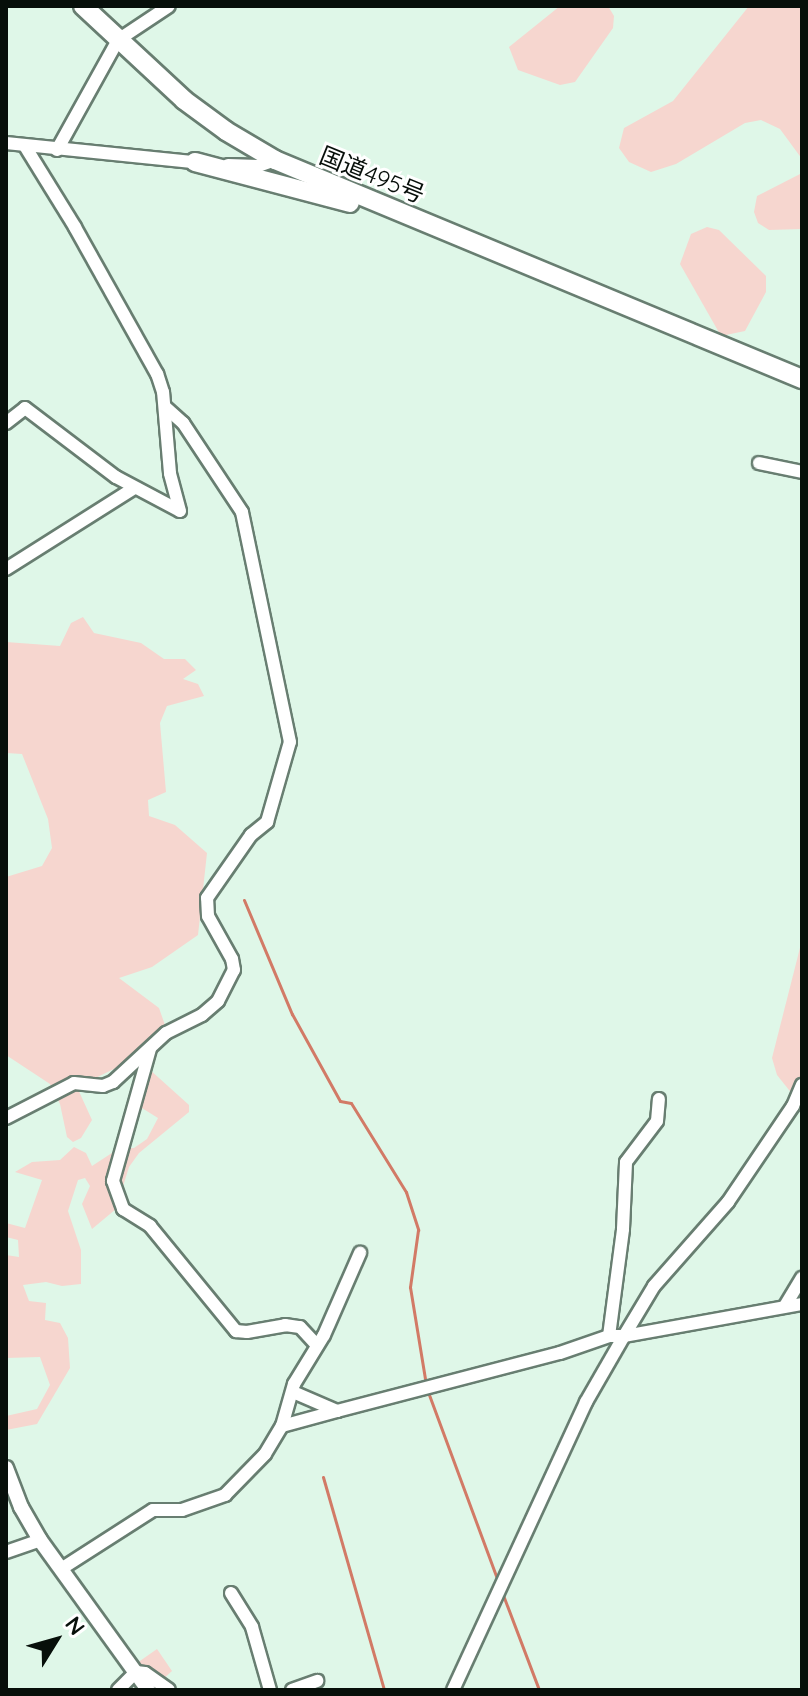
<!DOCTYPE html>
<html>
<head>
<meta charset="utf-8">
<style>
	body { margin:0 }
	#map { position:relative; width:808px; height:1696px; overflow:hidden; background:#dff7e8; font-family:Quicksand,"Noto Sans JP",sans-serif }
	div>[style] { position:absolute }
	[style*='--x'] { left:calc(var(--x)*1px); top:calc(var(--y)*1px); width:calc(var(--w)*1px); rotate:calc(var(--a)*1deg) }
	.green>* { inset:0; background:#f6d6cf }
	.stream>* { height:3px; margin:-1.5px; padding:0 1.5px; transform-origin:1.5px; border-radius:1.5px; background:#d27a66 }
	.roads { filter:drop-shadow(2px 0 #687e71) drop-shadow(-2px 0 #687e71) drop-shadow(0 2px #687e71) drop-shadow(0 -2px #687e71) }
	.minor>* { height:12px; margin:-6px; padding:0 6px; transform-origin:6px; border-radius:6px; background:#fff }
	.major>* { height:14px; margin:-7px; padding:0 7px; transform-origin:7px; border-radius:7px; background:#fff }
	.highway>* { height:18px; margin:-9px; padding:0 9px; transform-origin:9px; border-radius:9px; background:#fff }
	span { translate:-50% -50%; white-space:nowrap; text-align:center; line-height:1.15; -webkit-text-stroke:6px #fff; paint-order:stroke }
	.street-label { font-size:24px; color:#070f0a }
	.frame { position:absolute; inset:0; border:8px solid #070f0a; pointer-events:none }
	.north { position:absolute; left:16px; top:1600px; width:80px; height:80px; -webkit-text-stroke:6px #fff; paint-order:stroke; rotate:53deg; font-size:22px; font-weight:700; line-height:32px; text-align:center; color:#070f0a }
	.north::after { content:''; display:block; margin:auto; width:28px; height:36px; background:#070f0a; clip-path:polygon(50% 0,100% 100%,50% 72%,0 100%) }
</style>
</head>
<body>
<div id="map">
	<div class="green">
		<i style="clip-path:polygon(560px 6px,608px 6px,614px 16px,613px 28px,575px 82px,560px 85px,518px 70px,509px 47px)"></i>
		<i style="clip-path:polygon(749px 6px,802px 6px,802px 159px,780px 129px,761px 120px,745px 123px,676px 164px,651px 172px,629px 162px,619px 148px,624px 128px,673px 101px)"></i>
		<i style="clip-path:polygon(802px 173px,802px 229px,769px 230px,758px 223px,754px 212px,757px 196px)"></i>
		<i style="clip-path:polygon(707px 227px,719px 230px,766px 276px,766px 292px,745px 331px,721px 336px,680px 264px,691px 234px)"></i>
		<i style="clip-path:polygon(83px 617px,94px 633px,141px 643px,164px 659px,185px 659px,196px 670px,183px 679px,198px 684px,204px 696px,167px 706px,160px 723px,166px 792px,148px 800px,149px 816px,175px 825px,207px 853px,198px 935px,152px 967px,119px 978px,159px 1008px,165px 1025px,157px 1045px,145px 1063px,122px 1065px,77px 1087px,92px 1120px,81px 1138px,73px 1142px,67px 1137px,60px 1104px,50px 1084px,6px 1055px,6px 877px,42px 866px,52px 848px,48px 819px,22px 754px,6px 753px,6px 642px,60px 646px,71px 623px)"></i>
		<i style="clip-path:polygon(802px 940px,802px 1098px,793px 1095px,777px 1075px,772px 1058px)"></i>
		<i style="clip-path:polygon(149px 1069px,189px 1105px,189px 1112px,139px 1153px,129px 1167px,116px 1209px,92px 1229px,82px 1204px,90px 1186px,85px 1178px,78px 1180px,68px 1211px,81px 1250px,81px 1284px,62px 1286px,46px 1282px,23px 1285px,29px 1301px,46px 1303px,45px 1320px,60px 1323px,68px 1338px,70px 1368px,37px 1424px,6px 1430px,6px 1416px,37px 1409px,50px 1385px,40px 1357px,6px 1358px,6px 1255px,19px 1257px,18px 1240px,6px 1237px,6px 1223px,25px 1228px,42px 1180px,15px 1172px,32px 1162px,60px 1160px,74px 1147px,86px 1153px,92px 1166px,118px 1149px,134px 1148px,147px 1139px,158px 1118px,137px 1105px)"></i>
		<i style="clip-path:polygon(157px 1649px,172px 1671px,161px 1681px,137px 1663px)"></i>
	</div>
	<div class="stream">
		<i style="--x:244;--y:900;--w:124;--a:67.2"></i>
		<i style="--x:292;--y:1014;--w:99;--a:61.1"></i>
		<i style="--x:340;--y:1101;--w:11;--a:10"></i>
		<i style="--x:351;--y:1103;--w:105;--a:58.3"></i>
		<i style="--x:406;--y:1192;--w:40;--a:72"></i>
		<i style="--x:418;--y:1230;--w:58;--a:98"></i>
		<i style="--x:410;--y:1287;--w:99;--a:80.7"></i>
		<i style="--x:428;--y:1392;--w:205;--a:69.7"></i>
		<i style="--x:323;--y:1477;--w:222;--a:74"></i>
		<i style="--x:503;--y:1595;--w:102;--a:69.2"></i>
	</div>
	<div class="roads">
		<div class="minor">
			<i style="--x:6;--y:143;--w:197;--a:5.8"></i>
			<i style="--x:57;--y:150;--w:126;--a:-61"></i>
			<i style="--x:118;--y:40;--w:61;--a:-33.7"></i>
			<i style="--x:228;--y:165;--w:30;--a:2"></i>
			<i style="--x:258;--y:166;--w:18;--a:-19"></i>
			<i style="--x:6;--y:423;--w:24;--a:-38"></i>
			<i style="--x:25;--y:408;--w:114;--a:37.2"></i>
			<i style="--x:116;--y:477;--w:72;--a:28"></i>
			<i style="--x:180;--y:511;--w:39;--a:-105"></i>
			<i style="--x:170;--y:473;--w:81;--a:-94.9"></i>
			<i style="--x:163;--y:392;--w:19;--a:-108"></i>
			<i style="--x:157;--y:374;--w:168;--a:-119.2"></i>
			<i style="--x:75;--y:227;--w:95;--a:-121.7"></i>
			<i style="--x:759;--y:463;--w:44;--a:11.8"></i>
			<i style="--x:6;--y:569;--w:151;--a:-32.3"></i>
			<i style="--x:150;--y:1049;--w:137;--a:105.7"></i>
			<i style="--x:113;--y:1181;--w:30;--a:70"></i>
			<i style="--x:123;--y:1209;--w:32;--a:32"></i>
			<i style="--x:150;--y:1226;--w:136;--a:50.7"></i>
			<i style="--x:236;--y:1331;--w:11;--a:5"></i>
			<i style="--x:247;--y:1332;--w:39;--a:-10"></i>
			<i style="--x:285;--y:1325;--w:15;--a:8"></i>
			<i style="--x:300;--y:1327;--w:25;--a:47"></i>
			<i style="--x:6;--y:1118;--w:76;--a:-27.2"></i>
			<i style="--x:74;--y:1083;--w:29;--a:6"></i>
			<i style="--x:103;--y:1086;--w:11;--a:-22"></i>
			<i style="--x:113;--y:1082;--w:72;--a:-42.8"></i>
			<i style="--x:166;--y:1033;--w:40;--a:-26.6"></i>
			<i style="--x:202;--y:1015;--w:21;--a:-41"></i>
			<i style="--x:218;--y:1001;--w:35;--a:-63"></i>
			<i style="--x:234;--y:970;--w:11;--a:-100"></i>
			<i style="--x:232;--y:959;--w:49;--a:-119.2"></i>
			<i style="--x:208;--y:916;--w:18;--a:-93"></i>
			<i style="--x:207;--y:898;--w:77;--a:-55.1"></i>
			<i style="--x:251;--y:835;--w:21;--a:-39"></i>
			<i style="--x:267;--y:822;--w:83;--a:-74"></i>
			<i style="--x:290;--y:742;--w:235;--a:-101.8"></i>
			<i style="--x:242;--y:512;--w:107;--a:-123.5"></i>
			<i style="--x:183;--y:423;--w:24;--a:-138"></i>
			<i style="--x:785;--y:1306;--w:33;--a:-59"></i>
			<i style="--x:609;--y:1336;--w:108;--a:-82.5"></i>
			<i style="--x:623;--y:1229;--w:67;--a:-87.4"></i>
			<i style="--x:626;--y:1162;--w:51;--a:-52.9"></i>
			<i style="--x:657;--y:1121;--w:22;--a:-85"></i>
			<i style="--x:293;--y:1392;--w:48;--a:23.4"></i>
			<i style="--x:337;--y:1411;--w:230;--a:-14.6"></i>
			<i style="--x:560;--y:1353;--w:52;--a:-19.1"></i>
			<i style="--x:609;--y:1336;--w:15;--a:0"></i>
			<i style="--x:624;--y:1336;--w:58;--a:-59"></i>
			<i style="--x:654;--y:1286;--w:112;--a:-48.6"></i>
			<i style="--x:728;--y:1202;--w:116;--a:-55.9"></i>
			<i style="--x:793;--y:1106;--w:23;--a:-67"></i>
			<i style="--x:282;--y:1426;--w:57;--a:-15.3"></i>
			<i style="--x:6;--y:1552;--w:36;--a:-19"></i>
			<i style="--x:61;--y:1569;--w:109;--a:-32.7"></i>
			<i style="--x:153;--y:1510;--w:29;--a:0"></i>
			<i style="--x:182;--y:1510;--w:46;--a:-19.2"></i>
			<i style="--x:225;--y:1495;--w:57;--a:-45.7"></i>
			<i style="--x:265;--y:1454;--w:33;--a:-59"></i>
			<i style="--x:282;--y:1426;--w:44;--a:-74.1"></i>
			<i style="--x:294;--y:1384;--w:57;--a:-58.5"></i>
			<i style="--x:324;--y:1335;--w:90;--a:-66.3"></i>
			<i style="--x:231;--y:1593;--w:40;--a:58"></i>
			<i style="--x:252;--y:1627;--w:66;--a:74.1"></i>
			<i style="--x:118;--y:1690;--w:25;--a:-45"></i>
			<i style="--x:136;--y:1672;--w:9;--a:6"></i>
			<i style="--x:145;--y:1673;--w:29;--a:35"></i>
			<i style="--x:292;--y:1690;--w:27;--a:-20"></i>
			<i style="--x:453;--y:1690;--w:317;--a:-65.2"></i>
			<i style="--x:586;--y:1402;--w:76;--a:-60.1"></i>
			<i style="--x:624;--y:1336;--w:181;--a:-10.2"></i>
		</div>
		<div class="major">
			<i style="--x:6;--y:1468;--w:42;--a:69"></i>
			<i style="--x:21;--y:1507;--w:38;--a:60"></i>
			<i style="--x:40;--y:1540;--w:185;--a:54.2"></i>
		</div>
		<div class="highway">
			<i style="--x:83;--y:6;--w:138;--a:42.9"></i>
			<i style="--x:184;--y:100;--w:52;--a:36.4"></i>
			<i style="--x:226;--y:131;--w:57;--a:30.6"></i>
			<i style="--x:275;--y:160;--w:571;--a:22.57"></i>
			<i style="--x:195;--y:162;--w:160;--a:14.8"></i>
		</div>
	</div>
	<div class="street-label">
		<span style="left:372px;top:175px;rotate:22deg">国道495号</span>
	</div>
	<div class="frame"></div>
	<div class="north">N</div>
</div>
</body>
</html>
